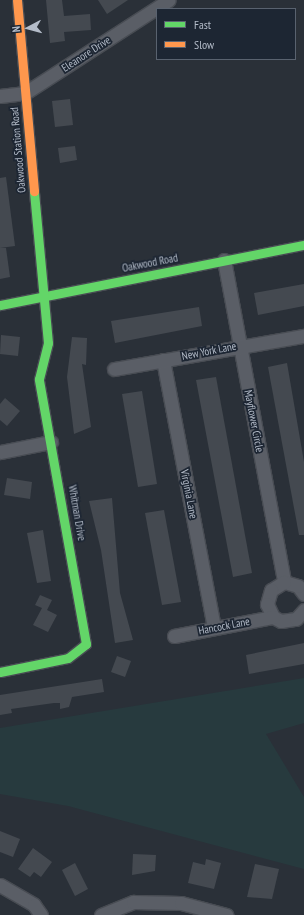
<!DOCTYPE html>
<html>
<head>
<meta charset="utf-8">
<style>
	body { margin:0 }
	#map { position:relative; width:304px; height:915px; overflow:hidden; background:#2a3038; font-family:"PT Sans Narrow",sans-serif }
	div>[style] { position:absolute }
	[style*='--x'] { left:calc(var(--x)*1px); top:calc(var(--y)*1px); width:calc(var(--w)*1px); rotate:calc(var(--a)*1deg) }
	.green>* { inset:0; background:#273a3e }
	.building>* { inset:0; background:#444950 }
	.roads { filter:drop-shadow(1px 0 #484c53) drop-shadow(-1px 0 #484c53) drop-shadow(0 1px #484c53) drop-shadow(0 -1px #484c53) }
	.street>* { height:13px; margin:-6.5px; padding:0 6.5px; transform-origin:6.5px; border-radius:6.5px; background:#5a5e66 }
	.fast>* { height:9px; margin:-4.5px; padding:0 4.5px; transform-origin:4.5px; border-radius:4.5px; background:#63d668 }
	.slow>* { height:9px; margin:-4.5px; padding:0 4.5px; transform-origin:4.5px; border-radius:4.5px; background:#ff974d }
	span { translate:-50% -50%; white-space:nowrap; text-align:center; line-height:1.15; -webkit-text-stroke:3.5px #1d2633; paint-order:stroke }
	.street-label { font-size:11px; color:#b4bcc9 }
	.legend { position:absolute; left:156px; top:8px; width:140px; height:52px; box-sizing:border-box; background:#1d2633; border:1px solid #59626f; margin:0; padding:5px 7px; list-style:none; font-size:12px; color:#b4bcc9 }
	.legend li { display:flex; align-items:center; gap:8px; height:20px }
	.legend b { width:20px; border:1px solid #59626f }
	.north { position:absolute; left:8px; top:8px; width:40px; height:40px; -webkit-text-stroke:3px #1d2633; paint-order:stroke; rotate:264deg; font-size:11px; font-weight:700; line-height:16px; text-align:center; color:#b4bcc9 }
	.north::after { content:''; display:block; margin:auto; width:14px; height:18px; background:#b4bcc9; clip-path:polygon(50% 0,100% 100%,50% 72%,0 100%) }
</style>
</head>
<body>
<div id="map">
	<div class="green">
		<i style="clip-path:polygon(304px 678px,304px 723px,266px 734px,304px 797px,304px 869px,68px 806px,0 794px,0 728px)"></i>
	</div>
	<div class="building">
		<i style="clip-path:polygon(46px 0,62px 0,64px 16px,90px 14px,91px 30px,64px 32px,65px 41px,50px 43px)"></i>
		<i style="clip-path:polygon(98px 0,128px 0,107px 14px)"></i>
		<i style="clip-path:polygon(70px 99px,73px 125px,55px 127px,52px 101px)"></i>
		<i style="clip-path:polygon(75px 146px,77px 160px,60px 163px,58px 148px)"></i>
		<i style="clip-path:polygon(6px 177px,15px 246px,0 248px,0 178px)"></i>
		<i style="clip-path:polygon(0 248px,6px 248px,10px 277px,0 279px)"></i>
		<i style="clip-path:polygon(304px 284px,304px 306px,258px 315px,254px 293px)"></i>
		<i style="clip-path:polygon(199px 307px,202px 326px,115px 343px,111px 321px)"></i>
		<i style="clip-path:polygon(1px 335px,20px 337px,18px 356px,0 354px)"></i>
		<i style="clip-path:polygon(72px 337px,87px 338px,86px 365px,82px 364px,91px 427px,74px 434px,67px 377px)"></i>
		<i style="clip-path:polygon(287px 363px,304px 462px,304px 535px,299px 535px,268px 367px)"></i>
		<i style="clip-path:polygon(216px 377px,252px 573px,233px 577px,196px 380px)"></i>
		<i style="clip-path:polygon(142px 391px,157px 484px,138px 487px,122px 394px)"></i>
		<i style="clip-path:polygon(5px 398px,20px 411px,7px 426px,0 420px,0 404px)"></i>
		<i style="clip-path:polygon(7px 478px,32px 482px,30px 499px,4px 495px)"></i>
		<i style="clip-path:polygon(112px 498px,120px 593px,133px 640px,115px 643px,101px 550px,89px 501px)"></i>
		<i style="clip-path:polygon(164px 510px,181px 602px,162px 605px,145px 513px)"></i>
		<i style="clip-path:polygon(43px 530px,51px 581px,37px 583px,27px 533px)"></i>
		<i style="clip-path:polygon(40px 595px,52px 600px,47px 610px,57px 615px,48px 632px,33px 625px,42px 608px,35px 605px)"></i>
		<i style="clip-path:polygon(304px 643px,304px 664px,249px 674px,246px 655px)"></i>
		<i style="clip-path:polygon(117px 656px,131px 661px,125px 677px,111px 672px)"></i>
		<i style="clip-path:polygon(102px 679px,104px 692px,72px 697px,69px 707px,60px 709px,60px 703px,54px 703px,11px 709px,12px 713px,0 715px,0 695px)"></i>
		<i style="clip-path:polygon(0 831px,20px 839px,13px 857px,0 852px)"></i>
		<i style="clip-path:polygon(33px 848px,52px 862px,41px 877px,34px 872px,30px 877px,18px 869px)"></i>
		<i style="clip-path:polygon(133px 854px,156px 855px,155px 871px,132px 875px)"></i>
		<i style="clip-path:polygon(206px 859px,221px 863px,214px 889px,188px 883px,193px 862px,205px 865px)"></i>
		<i style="clip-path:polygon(75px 863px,88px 889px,75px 896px,62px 870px)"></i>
		<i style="clip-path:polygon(255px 864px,279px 869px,272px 899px,247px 897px)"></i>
	</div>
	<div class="roads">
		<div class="street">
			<i style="--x:0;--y:96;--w:25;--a:-7"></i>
			<i style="--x:25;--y:93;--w:171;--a:-32.9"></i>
			<i style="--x:224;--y:260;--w:328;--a:79.4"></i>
			<i style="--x:163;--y:360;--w:272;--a:79.2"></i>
			<i style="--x:114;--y:369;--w:193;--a:-9.9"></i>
			<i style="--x:0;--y:452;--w:52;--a:-11.1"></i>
			<i style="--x:304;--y:594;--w:10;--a:-127"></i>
			<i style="--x:298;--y:586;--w:15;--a:-164"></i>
			<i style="--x:284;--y:582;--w:15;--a:148"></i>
			<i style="--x:271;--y:590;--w:15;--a:106"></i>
			<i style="--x:267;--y:604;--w:14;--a:65"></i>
			<i style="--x:273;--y:617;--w:9;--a:27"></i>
			<i style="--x:281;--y:621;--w:15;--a:-8"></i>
			<i style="--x:296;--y:619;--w:12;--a:-48"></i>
			<i style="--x:174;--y:636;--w:101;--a:-10.9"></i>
			<i style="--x:0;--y:885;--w:39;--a:30"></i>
			<i style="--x:34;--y:905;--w:12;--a:55"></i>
			<i style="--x:101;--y:915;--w:35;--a:-22"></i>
			<i style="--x:133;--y:902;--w:48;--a:1.2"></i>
			<i style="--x:181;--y:903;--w:47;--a:14.9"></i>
		</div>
		<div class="fast">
			<i style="--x:0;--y:305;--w:310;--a:-11.2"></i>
			<i style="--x:0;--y:672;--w:69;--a:-11.6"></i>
			<i style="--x:68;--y:658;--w:23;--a:-38"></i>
			<i style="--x:86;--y:644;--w:269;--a:-100.1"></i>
			<i style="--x:39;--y:379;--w:37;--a:-76"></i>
			<i style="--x:48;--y:343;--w:153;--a:-95.3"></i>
		</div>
		<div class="slow">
			<i style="--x:17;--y:0;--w:192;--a:84.9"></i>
		</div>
	</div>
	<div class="street-label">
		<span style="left:86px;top:54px;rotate:-33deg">Eleanore Drive</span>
		<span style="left:18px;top:150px;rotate:-95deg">Oakwood Station Road</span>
		<span style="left:150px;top:263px;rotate:-11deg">Oakwood Road</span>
		<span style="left:209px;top:351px;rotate:-11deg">New York Lane</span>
		<span style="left:254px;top:421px;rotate:79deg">Mayflower Circle</span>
		<span style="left:189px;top:494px;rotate:79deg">Virginia Lane</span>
		<span style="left:77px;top:513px;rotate:80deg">Whitman Drive</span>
		<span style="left:224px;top:626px;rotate:-11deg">Hancock Lane</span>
	</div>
	<ul class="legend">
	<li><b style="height:5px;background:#63d668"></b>Fast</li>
	<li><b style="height:5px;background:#ff974d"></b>Slow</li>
	</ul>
	<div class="north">N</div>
</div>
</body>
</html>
